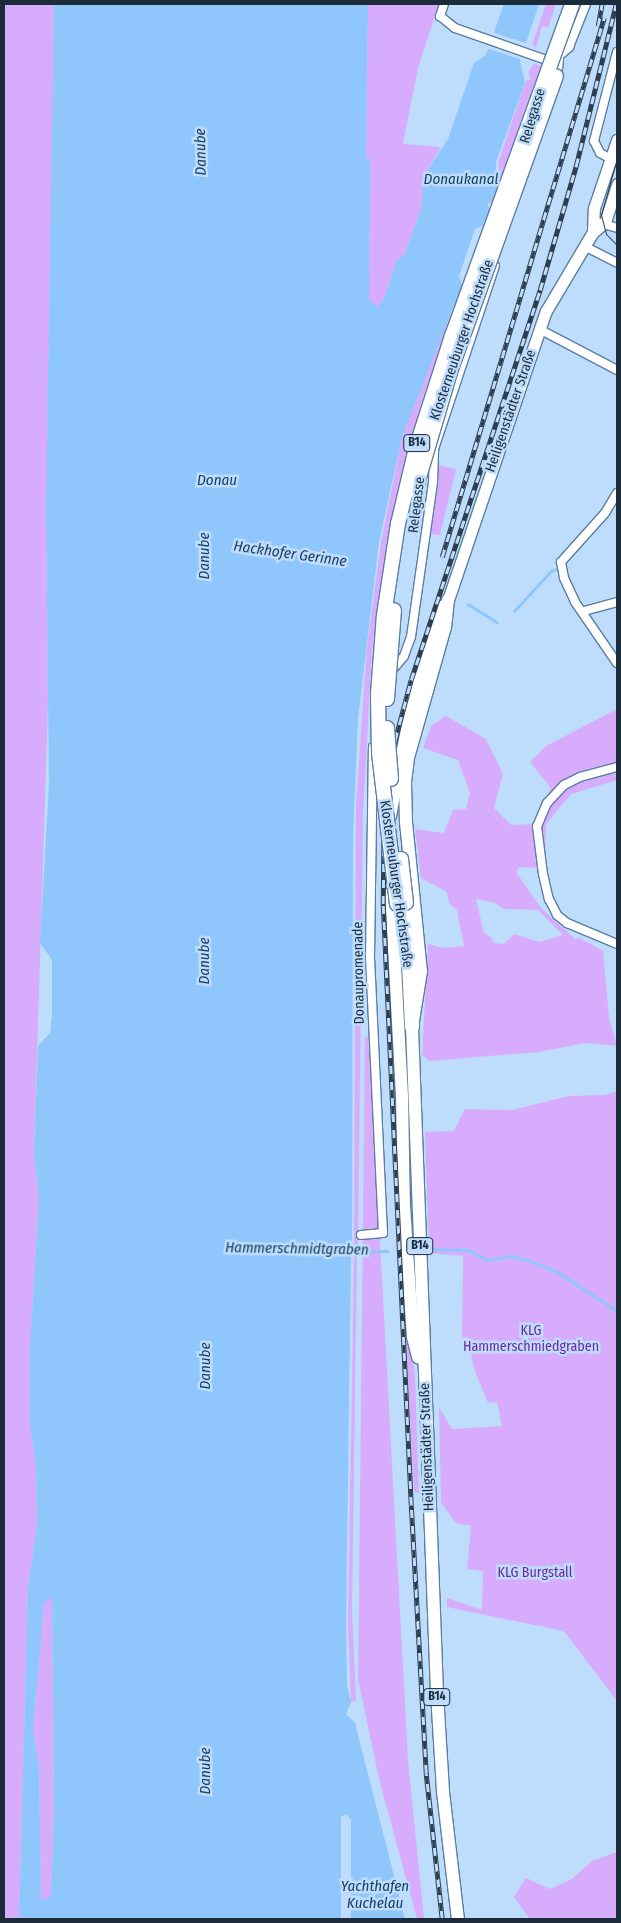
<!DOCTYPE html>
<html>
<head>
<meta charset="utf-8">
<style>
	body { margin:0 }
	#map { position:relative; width:621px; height:1923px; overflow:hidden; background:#beddfc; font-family:"Fira Sans Condensed",sans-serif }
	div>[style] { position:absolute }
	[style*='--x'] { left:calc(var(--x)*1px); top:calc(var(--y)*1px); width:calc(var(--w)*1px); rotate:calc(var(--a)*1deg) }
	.green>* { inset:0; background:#d8acfd }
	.water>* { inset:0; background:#8fc6fc }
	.pier>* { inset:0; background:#beddfc }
	.stream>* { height:2.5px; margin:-1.25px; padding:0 1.25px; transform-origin:1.25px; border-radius:1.25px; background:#8fc6fc }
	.roads { filter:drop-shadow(1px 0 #5a7ea1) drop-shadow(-1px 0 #5a7ea1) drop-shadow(0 1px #5a7ea1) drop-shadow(0 -1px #5a7ea1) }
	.minor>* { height:8px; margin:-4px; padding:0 4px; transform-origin:4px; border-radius:4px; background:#fff }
	.secondary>* { height:11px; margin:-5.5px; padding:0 5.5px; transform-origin:5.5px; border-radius:5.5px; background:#fff }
	.primary>* { height:12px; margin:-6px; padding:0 6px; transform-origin:6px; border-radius:6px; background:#fff }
	.trunk>* { height:14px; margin:-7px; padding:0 7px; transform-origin:7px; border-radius:7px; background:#fff }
	.tram>* { height:1px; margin:-0.5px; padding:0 0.5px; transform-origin:0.5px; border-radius:0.5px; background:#2d3f4f }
	.rail>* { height:4.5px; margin-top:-2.25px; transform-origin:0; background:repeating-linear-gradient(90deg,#beddfc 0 8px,#2d3f4f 0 16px); box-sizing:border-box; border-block:1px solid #2d3f4f }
	.bridges { filter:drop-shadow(1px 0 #5a7ea1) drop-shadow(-1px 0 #5a7ea1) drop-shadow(0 1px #5a7ea1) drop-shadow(0 -1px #5a7ea1) }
	.trunk-bridge>* { height:14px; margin:-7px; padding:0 7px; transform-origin:7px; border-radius:7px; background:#fff }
	span { translate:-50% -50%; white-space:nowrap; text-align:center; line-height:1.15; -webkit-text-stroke:5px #beddfc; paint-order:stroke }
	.shield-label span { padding:1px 4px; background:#beddfc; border:1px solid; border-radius:4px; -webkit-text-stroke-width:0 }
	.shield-label { font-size:12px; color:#1b2b39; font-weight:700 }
	.street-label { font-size:14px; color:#1b2b39 }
	.park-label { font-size:14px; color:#7226a1 }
	.water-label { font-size:15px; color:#173e61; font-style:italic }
	.frame { position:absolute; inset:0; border:5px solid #1b2b39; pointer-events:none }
</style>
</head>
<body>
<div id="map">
	<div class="green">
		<i style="clip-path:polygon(4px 4px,54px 4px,54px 58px,46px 506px,48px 704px,34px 1153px,39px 1196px,30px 1347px,30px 1424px,36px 1466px,37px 1524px,28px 1587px,19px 1919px,4px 1919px)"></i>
		<i style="clip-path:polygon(368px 4px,439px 4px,418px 68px,403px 144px,441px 147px,424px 175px,421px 209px,405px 254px,396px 261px,384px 299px,378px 307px,369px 300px,370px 160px,366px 157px)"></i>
		<i style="clip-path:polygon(546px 4px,556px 4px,548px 28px,542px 26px,536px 47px,532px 45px)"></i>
		<i style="clip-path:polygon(534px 64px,541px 66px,501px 178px,498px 163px,526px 81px,531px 79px,528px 72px)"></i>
		<i style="clip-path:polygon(446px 323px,449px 324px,422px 400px,394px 507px,372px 650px,363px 814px,358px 1248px,354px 1245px,356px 807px,367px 647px,381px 543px,402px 437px)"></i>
		<i style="clip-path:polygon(437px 465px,456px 469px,440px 535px,431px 534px)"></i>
		<i style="clip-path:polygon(evenodd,617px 709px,617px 780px,571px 794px,546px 824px,545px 858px,537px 852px,537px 868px,519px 867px,516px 872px,541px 908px,575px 939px,580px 938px,603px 951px,609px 1017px,617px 1046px,586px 1043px,538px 1052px,429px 1061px,422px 1055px,428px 944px,443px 948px,464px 946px,457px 910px,449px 903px,447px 892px,421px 878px,415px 829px,444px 833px,453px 810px,466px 809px,470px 793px,458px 760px,423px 748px,431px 726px,446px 716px,486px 739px,503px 774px,494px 808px,511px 825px,533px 824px,551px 788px,530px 762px,546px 746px,617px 709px,476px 899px,495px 903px,504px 909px,538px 910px,563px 935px,539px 942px,514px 934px,504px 944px,494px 943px,490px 936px,484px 933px,476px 899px)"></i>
		<i style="clip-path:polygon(365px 1036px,369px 1038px,408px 1760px,424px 1919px,417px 1919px,379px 1779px,358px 1679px)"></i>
		<i style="clip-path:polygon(617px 1091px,617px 1701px,564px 1631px,447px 1607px,447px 1598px,482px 1610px,483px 1571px,467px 1569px,471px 1526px,456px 1523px,441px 1503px,439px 1407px,452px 1429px,502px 1426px,497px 1402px,488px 1403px,473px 1366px,469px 1338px,462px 1337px,463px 1256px,429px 1253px,425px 1132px,454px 1131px,465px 1109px,512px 1110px,569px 1096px,605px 1095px)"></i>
		<i style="clip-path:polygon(354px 1255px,357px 1255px,352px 1610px,356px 1700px,351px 1702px,348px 1624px)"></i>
		<i style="clip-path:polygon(405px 1323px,408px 1323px,415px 1375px,419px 1494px,414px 1491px)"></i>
		<i style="clip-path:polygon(52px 1596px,54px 1811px,51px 1896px,41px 1901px,39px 1764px,33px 1732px,44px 1602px)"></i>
		<i style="clip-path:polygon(617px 1852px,617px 1919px,530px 1919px,514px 1897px,526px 1878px,550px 1889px,572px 1879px,592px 1861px)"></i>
	</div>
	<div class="water">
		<i style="clip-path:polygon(evenodd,54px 4px,368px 4px,366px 157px,370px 160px,369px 300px,378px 307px,384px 299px,396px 261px,405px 254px,421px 209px,424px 175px,448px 139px,474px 63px,486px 55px,504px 4px,539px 4px,520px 61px,525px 83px,496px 162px,496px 175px,500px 180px,493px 201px,487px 204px,490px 209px,483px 226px,475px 229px,459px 276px,462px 285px,402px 437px,379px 542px,358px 718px,353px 834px,352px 1247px,358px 1248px,357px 1255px,351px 1255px,346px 1623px,347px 1685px,351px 1702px,346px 1714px,355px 1723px,405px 1919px,351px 1919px,351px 1820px,346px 1814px,341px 1817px,341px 1919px,19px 1919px,28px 1587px,37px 1524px,36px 1466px,30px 1424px,30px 1347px,39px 1196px,34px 1153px,38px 1046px,50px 1033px,52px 1015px,52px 960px,40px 943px,49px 784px,46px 506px,54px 4px,52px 1597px,54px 1811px,51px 1896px,41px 1901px,39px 1764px,33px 1732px,44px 1603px,52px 1597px)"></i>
	</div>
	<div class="pier">
		<i style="clip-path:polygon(491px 32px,529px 44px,523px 60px,486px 48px)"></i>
	</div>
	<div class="stream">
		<i style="--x:468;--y:604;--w:34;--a:32"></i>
		<i style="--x:514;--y:611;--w:54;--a:-47.2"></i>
		<i style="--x:551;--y:571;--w:9;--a:-21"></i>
		<i style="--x:429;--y:1249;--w:40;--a:1.4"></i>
		<i style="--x:469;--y:1250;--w:21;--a:28"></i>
		<i style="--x:488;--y:1260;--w:23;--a:-10"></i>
		<i style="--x:511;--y:1256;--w:17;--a:13"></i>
		<i style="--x:528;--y:1260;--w:32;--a:22"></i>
		<i style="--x:558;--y:1272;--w:71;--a:33.5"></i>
		<i style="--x:356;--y:1252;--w:31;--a:-2"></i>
	</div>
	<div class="roads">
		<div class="minor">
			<i style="--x:444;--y:4;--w:13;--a:108"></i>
			<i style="--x:440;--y:16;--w:19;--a:39"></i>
			<i style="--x:455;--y:28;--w:103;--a:19.3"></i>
			<i style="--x:552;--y:62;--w:23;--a:-41"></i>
			<i style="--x:569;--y:47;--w:46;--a:-68.4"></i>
			<i style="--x:617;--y:52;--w:92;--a:104.5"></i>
			<i style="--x:594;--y:141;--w:13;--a:63"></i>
			<i style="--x:600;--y:153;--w:19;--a:28"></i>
			<i style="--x:557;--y:79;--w:20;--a:-84"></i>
			<i style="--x:600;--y:223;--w:18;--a:16"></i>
			<i style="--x:584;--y:246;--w:37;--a:27"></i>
			<i style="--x:539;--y:329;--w:88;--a:27.7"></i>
			<i style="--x:617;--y:493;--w:23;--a:121"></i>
			<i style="--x:605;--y:513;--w:66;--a:131.9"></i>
			<i style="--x:561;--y:562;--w:16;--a:79"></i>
			<i style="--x:564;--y:578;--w:26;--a:65"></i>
			<i style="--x:575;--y:602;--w:74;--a:55.5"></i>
			<i style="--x:584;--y:611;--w:34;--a:-15"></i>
			<i style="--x:389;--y:674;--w:23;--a:-50"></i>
			<i style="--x:404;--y:656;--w:20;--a:-70"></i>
			<i style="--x:411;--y:637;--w:157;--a:-81.9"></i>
			<i style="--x:433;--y:482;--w:33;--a:-88"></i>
			<i style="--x:434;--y:449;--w:193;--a:-71.6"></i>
			<i style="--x:617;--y:767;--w:38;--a:165"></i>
			<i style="--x:580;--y:777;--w:18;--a:153"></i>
			<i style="--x:564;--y:785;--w:25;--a:133"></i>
			<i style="--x:547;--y:803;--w:25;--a:113"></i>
			<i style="--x:537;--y:826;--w:48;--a:82.9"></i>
			<i style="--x:543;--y:874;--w:26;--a:77"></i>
			<i style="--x:549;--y:899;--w:18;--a:63"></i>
			<i style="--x:557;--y:915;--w:13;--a:39"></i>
			<i style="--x:567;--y:923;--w:54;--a:22.8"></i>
			<i style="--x:361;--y:1235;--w:22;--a:-5"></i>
			<i style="--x:383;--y:1233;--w:275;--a:-92.7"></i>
			<i style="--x:370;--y:958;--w:211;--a:-89.2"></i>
		</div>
		<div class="secondary">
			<i style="--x:593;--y:232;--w:24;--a:-88"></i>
			<i style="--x:594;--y:208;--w:72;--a:-71.3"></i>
			<i style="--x:448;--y:600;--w:305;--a:-71.3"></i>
			<i style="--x:546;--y:311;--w:92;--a:-59.3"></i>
			<i style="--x:593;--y:232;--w:16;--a:-40"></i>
			<i style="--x:605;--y:222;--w:40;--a:-72"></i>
		</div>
		<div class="primary">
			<i style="--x:448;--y:600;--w:27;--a:96"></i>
			<i style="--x:445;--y:627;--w:136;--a:105.8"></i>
			<i style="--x:408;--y:758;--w:24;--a:97"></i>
			<i style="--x:405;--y:782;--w:40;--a:88.6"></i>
			<i style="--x:406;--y:822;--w:150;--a:84.3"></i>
			<i style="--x:421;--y:971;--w:57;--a:99.1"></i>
			<i style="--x:412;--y:1027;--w:666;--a:87.85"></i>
			<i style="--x:437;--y:1693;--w:99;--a:86.5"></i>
			<i style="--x:443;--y:1792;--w:128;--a:83.3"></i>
			<i style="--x:390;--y:816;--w:124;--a:-78.9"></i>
			<i style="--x:414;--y:694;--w:93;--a:-71.2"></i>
			<i style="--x:391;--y:893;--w:203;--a:86.9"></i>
			<i style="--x:402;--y:1096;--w:110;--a:89"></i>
			<i style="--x:404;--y:1206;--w:131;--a:86.1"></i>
			<i style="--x:413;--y:1337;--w:21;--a:76"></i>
		</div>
		<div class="trunk">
			<i style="--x:406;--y:903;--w:124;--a:87.2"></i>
		</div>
	</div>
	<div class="tram">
		<i style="--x:617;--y:158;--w:59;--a:105.7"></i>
		<i style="--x:601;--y:215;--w:20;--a:75"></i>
		<i style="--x:606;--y:234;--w:16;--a:45"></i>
	</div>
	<div class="rail">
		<i style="--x:598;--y:26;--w:22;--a:-80"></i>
		<i style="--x:442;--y:557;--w:563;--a:-73.27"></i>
		<i style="--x:442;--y:1919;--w:147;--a:-96.3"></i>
		<i style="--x:426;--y:1773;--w:268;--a:-93.2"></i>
		<i style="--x:411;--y:1505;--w:602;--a:-92.67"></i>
		<i style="--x:383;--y:904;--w:99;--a:-89.4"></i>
		<i style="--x:384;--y:805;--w:66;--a:-80.4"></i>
		<i style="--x:395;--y:740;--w:62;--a:-75.1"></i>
		<i style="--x:411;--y:680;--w:411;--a:-71.7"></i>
		<i style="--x:540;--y:290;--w:129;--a:-73.8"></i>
		<i style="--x:576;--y:166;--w:167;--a:-76.1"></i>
	</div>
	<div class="bridges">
		<div class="trunk-bridge">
			<i style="--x:415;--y:491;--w:127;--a:-73.6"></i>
			<i style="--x:451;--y:369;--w:311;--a:-70.3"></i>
			<i style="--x:387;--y:699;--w:89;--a:-85.5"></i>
			<i style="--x:387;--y:728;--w:51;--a:85.5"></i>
			<i style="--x:401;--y:859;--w:44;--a:83.5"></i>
			<i style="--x:397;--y:904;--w:152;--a:-96.8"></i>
			<i style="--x:379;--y:753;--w:59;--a:-91"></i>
			<i style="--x:378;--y:694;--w:79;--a:-85.7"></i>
			<i style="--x:384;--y:615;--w:92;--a:-81.3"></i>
			<i style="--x:398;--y:524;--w:78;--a:-76.7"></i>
			<i style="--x:416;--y:448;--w:118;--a:-72.2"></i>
			<i style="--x:452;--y:336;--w:353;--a:-70.1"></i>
		</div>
	</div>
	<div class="shield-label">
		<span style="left:417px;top:443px">B14</span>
		<span style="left:420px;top:1246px">B14</span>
		<span style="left:437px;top:1697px">B14</span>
	</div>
	<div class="street-label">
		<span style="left:533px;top:116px;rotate:-73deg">Relegasse</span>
		<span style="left:462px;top:340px;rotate:-71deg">Klosterneuburger Hochstraße</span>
		<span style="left:511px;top:411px;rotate:-71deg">Heiligenstädter Straße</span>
		<span style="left:417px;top:505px;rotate:-83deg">Relegasse</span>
		<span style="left:396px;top:884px;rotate:82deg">Klosterneuburger Hochstraße</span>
		<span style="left:359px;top:973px;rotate:-91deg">Donaupromenade</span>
		<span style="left:427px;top:1447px;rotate:-92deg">Heiligenstädter Straße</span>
	</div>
	<div class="park-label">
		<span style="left:531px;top:1339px">KLG<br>Hammerschmiedgraben</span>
		<span style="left:535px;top:1573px">KLG Burgstall</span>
	</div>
	<div class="water-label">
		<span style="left:201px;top:152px;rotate:-91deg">Danube</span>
		<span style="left:461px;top:180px">Donaukanal</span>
		<span style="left:217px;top:481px">Donau</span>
		<span style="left:290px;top:554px;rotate:8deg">Hackhofer Gerinne</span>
		<span style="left:205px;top:556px;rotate:-90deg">Danube</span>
		<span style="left:205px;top:961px;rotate:-90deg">Danube</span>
		<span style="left:297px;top:1249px;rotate:1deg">Hammerschmidtgraben</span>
		<span style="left:206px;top:1366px;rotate:-90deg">Danube</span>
		<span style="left:206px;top:1771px;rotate:-90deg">Danube</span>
		<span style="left:375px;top:1895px">Yachthafen<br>Kuchelau</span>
	</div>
	<div class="frame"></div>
</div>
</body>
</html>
